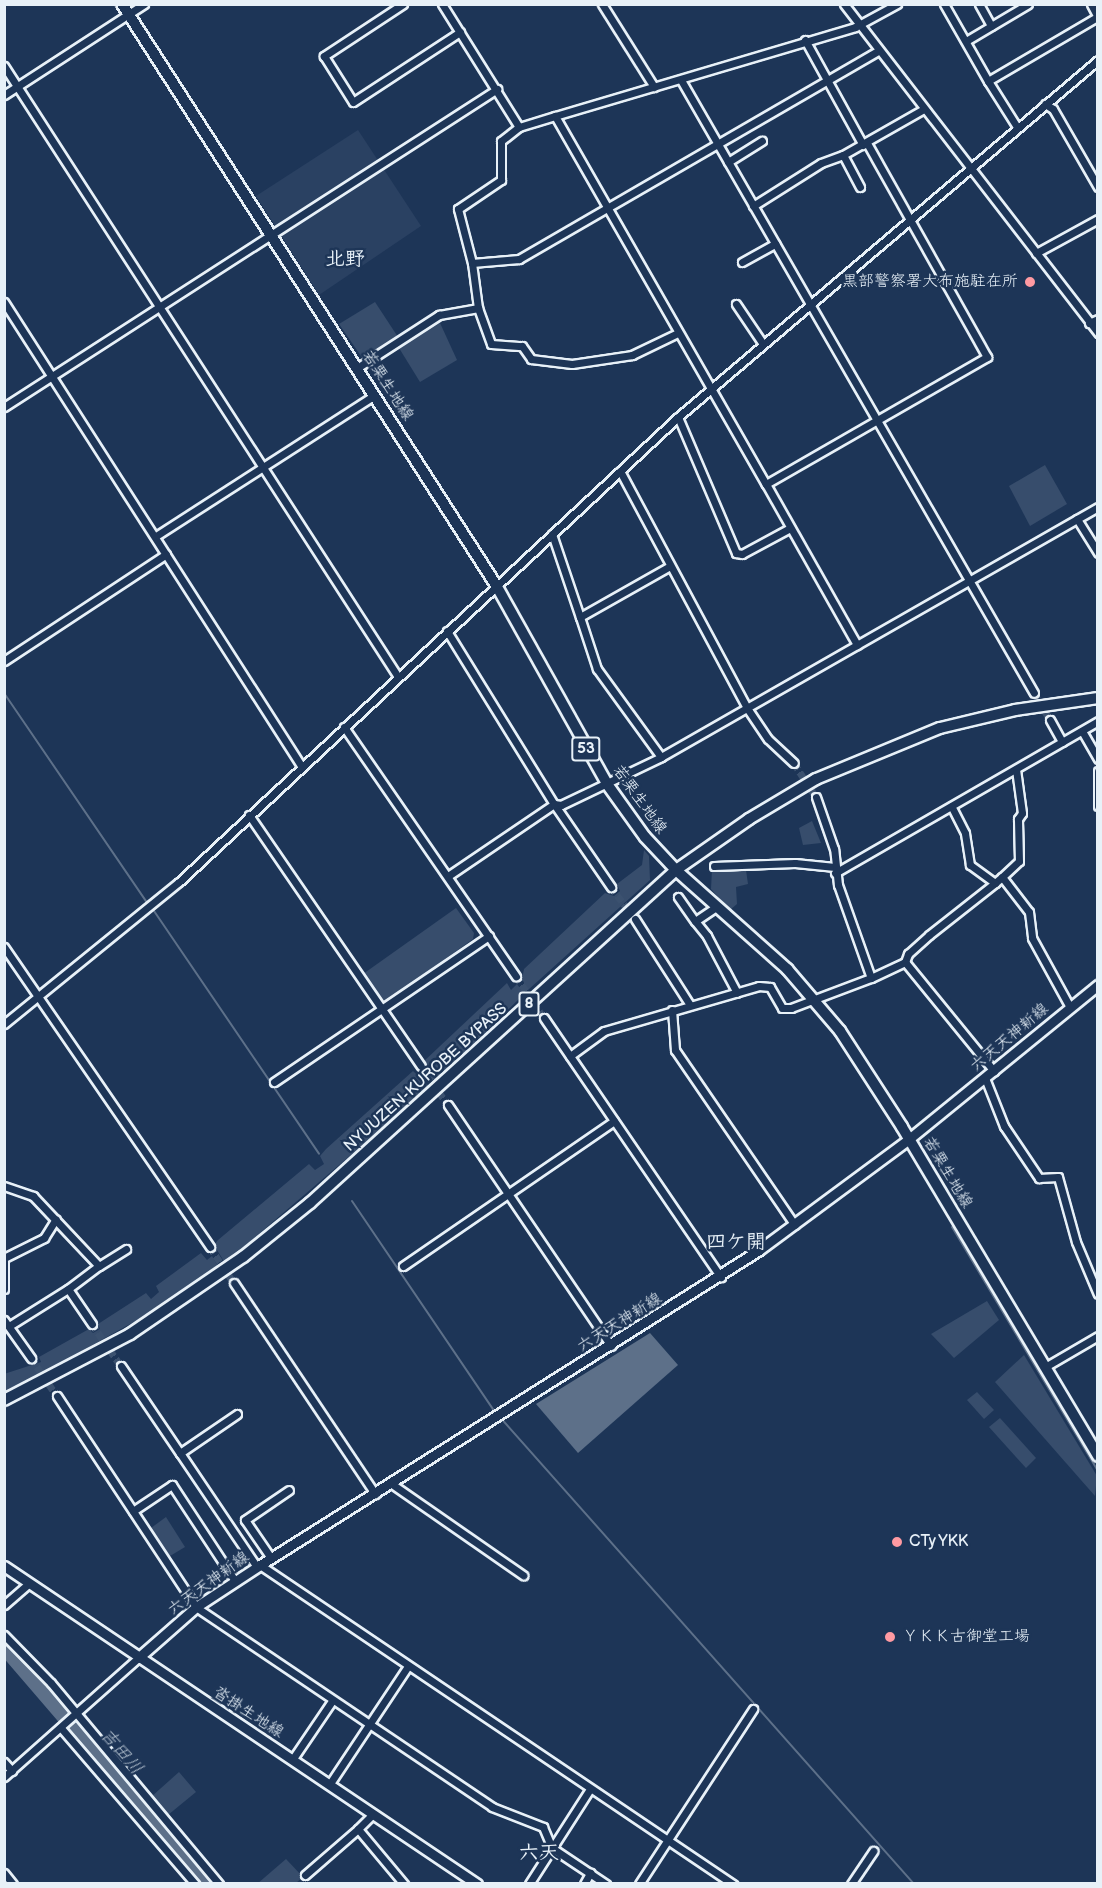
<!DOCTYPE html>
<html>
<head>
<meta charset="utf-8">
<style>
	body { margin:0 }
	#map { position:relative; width:1102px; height:1888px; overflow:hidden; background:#1d3557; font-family:"Balsamiq Sans","Klee One",sans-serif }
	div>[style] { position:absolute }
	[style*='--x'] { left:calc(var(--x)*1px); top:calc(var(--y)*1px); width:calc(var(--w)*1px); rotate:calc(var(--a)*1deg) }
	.built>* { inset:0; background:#2a4162 }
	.green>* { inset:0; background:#374d6c }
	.water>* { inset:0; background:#5d7089 }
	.stream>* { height:2px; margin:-1px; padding:0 1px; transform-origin:1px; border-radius:1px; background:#5d7089 }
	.river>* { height:15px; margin:-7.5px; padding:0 7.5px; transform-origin:7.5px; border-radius:7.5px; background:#5d7089 }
	.minor-tunnel>* { height:7px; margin-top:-3.5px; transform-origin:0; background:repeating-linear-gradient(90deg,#3b516f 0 7px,transparent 0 10.5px) }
	.roads { filter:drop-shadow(2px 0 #e8f1f8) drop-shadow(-2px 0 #e8f1f8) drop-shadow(0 2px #e8f1f8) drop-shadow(0 -2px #e8f1f8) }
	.minor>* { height:7px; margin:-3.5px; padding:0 3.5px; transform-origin:3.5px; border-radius:3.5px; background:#1d3557 }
	.secondary>* { height:9px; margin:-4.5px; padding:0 4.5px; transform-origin:4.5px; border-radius:4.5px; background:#1d3557 }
	.primary>* { height:10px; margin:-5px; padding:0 5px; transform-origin:5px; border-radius:5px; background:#1d3557 }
	.trunk>* { height:10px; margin:-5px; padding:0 5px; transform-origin:5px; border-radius:5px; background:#1d3557 }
	.dots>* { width:16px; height:16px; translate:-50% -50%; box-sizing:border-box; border:3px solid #1d3557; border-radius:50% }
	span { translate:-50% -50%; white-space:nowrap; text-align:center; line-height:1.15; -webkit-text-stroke:5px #1d3557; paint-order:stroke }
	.shield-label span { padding:2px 4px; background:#1d3557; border:2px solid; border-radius:4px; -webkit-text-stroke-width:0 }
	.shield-label { font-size:15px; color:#e8f1f8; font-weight:700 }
	.poi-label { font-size:16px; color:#e8f1f8 }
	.right { translate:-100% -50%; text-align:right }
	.left { translate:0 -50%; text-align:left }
	.street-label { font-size:16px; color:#e8f1f8 }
	.water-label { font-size:18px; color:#b7c4d1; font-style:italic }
	.quarter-label { font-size:20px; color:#e8f1f8; font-weight:700 }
	.frame { position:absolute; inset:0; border:6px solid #e8f1f8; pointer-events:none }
</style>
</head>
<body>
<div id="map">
	<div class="built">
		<i style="clip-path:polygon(358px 130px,421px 226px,319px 295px,256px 196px)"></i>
	</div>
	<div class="green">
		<i style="clip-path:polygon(375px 302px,398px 337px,363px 359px,339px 324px)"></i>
		<i style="clip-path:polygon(440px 323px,457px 360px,420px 382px,399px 348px)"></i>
		<i style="clip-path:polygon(1045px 465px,1067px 504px,1030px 526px,1009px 486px)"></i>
		<i style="clip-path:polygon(812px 821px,821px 843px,803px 845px,799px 828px)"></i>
		<i style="clip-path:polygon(644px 850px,649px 856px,650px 880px,528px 990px,522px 979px,524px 969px,605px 893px,614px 896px,620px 891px,617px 884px,642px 865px)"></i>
		<i style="clip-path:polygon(712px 869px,746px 870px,748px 884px,736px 887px,737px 904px,730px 910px,711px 889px)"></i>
		<i style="clip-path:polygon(456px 908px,474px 933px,473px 939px,383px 1004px,363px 974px)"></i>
		<i style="clip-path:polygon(507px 983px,511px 990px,517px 984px,524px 994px,435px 1081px,422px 1063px)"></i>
		<i style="clip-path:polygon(413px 1071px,430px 1087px,225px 1263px,214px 1245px,218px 1240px,309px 1164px,315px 1170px,324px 1164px,320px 1156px,326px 1149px)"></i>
		<i style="clip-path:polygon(201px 1253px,207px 1260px,212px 1256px,219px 1268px,171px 1301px,5px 1394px,4px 1374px,41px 1362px,39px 1357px,89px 1329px,93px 1333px,100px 1329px,98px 1324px,146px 1293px,151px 1299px,159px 1292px,156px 1286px)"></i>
		<i style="clip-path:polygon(987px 1301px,999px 1320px,954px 1358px,931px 1334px)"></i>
		<i style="clip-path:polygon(1024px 1355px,1097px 1476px,1095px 1496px,995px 1382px)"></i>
		<i style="clip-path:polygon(977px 1392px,994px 1410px,984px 1419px,967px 1400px)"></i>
		<i style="clip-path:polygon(1000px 1418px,1036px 1458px,1026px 1468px,989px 1427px)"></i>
		<i style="clip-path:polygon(166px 1517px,185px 1547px,170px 1556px,151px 1528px)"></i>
		<i style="clip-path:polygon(179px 1772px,196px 1792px,168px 1815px,151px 1797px)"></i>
		<i style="clip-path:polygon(286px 1859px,303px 1877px,296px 1883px,257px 1884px)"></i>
	</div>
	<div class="water">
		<i style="clip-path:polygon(650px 1333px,678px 1365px,578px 1453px,536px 1404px)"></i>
	</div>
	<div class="stream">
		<i style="--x:4;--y:693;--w:255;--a:55.7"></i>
		<i style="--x:152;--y:908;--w:297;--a:55.8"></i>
		<i style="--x:352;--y:1201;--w:255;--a:55.9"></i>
		<i style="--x:952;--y:1227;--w:284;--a:59.1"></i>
		<i style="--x:499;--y:1416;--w:625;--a:48.43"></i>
	</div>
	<div class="river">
		<i style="--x:4;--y:1647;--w:313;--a:49.3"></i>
	</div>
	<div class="minor-tunnel">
		<i style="--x:1034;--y:693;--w:31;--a:59"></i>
		<i style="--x:794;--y:763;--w:40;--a:57.1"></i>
		<i style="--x:611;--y:887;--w:35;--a:53"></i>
		<i style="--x:516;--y:976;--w:50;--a:56.3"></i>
		<i style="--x:421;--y:1066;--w:47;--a:55.3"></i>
		<i style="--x:210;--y:1247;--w:43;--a:56.3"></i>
		<i style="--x:92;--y:1324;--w:51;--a:55.4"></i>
		<i style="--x:31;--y:1358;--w:46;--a:55.6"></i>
	</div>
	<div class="roads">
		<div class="minor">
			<i style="--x:403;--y:4;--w:95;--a:146.6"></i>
			<i style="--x:324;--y:56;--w:54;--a:57.8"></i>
			<i style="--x:353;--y:102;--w:128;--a:-33.2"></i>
			<i style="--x:442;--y:4;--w:145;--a:58"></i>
			<i style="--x:602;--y:4;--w:98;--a:57.9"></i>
			<i style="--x:844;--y:4;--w:416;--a:52.3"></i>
			<i style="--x:944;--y:4;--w:89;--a:60.3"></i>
			<i style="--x:979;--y:4;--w:25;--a:61"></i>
			<i style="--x:1091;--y:4;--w:15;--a:62"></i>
			<i style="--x:805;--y:40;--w:120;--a:61.1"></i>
			<i style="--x:966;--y:41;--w:72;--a:-30.8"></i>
			<i style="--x:4;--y:66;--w:727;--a:57.18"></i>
			<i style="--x:681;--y:80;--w:707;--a:60.06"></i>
			<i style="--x:4;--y:95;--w:167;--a:-33"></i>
			<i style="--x:1045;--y:104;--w:9;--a:32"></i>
			<i style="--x:1053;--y:109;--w:90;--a:60"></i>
			<i style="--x:555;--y:116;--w:313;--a:-16.5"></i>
			<i style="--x:855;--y:27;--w:48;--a:-28.7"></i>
			<i style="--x:1017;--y:127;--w:54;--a:-122.2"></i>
			<i style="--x:988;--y:81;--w:126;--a:-30.4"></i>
			<i style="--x:728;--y:162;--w:40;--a:-32"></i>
			<i style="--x:860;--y:187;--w:36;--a:-118"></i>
			<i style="--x:843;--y:155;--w:93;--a:-29.6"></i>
			<i style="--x:753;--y:206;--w:80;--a:-32.3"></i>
			<i style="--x:821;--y:163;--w:23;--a:-20"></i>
			<i style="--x:1036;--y:253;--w:71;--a:-28.7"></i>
			<i style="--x:742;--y:262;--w:38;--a:-29"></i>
			<i style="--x:472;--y:263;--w:47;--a:-4.9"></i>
			<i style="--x:519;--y:259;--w:416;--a:-30.1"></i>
			<i style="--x:4;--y:302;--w:552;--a:57.35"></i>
			<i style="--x:736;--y:304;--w:48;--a:56"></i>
			<i style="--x:478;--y:308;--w:38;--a:70"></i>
			<i style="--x:491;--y:344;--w:31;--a:4"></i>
			<i style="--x:522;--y:346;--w:16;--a:55"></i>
			<i style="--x:531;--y:359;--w:41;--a:7"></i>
			<i style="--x:572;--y:364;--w:61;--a:-8.5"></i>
			<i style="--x:632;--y:355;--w:51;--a:-25.6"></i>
			<i style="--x:1089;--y:323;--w:10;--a:-24"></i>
			<i style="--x:357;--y:368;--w:98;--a:-32.9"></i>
			<i style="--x:439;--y:315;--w:40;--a:-10"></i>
			<i style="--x:478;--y:308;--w:45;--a:-97.6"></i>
			<i style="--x:472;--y:263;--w:56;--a:-104.5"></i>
			<i style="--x:458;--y:209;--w:52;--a:-34"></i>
			<i style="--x:501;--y:180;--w:39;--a:-90"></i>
			<i style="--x:501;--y:141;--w:23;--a:-38"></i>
			<i style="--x:519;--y:127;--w:38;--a:-17"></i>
			<i style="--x:555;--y:116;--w:424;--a:60.2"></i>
			<i style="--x:766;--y:484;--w:255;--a:-29.9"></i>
			<i style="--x:987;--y:357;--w:245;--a:-119.3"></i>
			<i style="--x:4;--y:407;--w:587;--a:-32.82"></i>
			<i style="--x:678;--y:417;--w:148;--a:66.9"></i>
			<i style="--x:736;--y:553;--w:6;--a:9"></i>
			<i style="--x:742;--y:554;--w:55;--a:-28.4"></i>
			<i style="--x:620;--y:471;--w:269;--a:61.8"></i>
			<i style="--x:747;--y:708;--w:37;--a:56"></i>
			<i style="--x:768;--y:739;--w:35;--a:43"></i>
			<i style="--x:766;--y:484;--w:185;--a:60.5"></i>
			<i style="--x:1077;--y:519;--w:40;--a:58"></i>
			<i style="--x:552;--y:534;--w:88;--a:71.4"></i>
			<i style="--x:156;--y:536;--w:260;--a:-32.8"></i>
			<i style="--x:447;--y:631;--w:203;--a:58.3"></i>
			<i style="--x:554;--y:804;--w:101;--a:55.5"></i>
			<i style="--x:4;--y:661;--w:194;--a:-33.4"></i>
			<i style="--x:1050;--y:720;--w:25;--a:61"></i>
			<i style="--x:344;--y:727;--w:303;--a:55.4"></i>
			<i style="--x:1082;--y:731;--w:32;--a:60"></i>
			<i style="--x:661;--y:757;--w:109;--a:-126"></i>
			<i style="--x:597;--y:669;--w:55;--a:-108.1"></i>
			<i style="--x:580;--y:617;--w:103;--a:-29.5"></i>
			<i style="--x:1098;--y:771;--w:35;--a:90"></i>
			<i style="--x:249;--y:815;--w:304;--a:55.6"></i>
			<i style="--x:714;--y:866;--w:81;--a:-2.1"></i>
			<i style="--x:795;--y:863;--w:40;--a:5.7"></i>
			<i style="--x:835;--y:873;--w:304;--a:-30"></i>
			<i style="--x:448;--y:876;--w:128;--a:-34.2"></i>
			<i style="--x:554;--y:804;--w:7;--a:8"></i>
			<i style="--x:561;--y:805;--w:111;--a:-25.6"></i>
			<i style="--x:661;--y:757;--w:503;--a:-29.77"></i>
			<i style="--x:1002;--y:877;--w:23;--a:-43"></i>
			<i style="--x:1019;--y:861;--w:42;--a:-91.4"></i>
			<i style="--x:1018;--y:819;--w:7;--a:-56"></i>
			<i style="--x:1022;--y:813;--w:44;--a:-97.8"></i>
			<i style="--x:995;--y:883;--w:9;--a:-41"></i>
			<i style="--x:1002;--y:877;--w:44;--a:52.4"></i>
			<i style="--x:1029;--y:912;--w:26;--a:83"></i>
			<i style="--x:1032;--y:938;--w:79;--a:61.2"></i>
			<i style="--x:678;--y:897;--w:29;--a:55"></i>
			<i style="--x:716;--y:907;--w:25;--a:146"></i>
			<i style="--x:695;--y:921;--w:19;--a:51"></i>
			<i style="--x:707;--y:936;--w:64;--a:62.2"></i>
			<i style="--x:635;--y:919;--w:102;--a:57.4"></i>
			<i style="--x:4;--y:947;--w:364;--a:55.5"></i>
			<i style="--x:905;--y:962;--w:9;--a:-69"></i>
			<i style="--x:908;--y:954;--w:28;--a:-42"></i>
			<i style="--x:929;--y:935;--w:84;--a:-38.2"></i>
			<i style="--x:995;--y:883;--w:31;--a:-144"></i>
			<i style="--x:970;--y:865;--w:32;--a:-99"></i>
			<i style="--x:965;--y:833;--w:30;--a:-117"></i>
			<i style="--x:871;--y:978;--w:38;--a:-25"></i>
			<i style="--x:905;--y:962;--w:141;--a:50.8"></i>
			<i style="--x:672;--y:1010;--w:40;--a:85.7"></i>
			<i style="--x:675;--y:1050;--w:212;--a:55.6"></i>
			<i style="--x:544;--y:1018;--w:314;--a:55.7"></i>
			<i style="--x:4;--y:1024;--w:225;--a:-39.1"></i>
			<i style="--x:179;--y:882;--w:682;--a:-42.98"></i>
			<i style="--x:678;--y:417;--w:551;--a:-40.36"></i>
			<i style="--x:570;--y:1056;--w:42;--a:-36.3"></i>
			<i style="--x:604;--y:1031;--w:161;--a:-16.2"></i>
			<i style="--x:759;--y:986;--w:11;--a:5"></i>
			<i style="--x:770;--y:987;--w:24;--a:60"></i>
			<i style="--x:782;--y:1008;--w:9;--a:0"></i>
			<i style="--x:791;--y:1008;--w:85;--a:-20.6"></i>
			<i style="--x:871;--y:978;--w:99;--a:-109.5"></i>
			<i style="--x:838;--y:885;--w:36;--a:-96"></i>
			<i style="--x:834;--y:849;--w:55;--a:-109.1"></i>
			<i style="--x:985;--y:1078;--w:52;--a:68.4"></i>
			<i style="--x:1004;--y:1126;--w:63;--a:56.1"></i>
			<i style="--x:1039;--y:1178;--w:19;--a:-3"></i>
			<i style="--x:1058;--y:1177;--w:67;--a:74.5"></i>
			<i style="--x:1076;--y:1242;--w:56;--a:67.1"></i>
			<i style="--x:274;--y:1082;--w:260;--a:-34.2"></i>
			<i style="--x:448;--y:1105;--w:291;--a:55.9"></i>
			<i style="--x:4;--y:1186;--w:31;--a:19"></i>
			<i style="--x:33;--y:1196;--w:96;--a:46.7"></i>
			<i style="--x:99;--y:1266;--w:32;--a:-32"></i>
			<i style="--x:4;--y:1258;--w:45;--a:-26.6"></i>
			<i style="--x:44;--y:1238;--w:22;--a:-58"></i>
			<i style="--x:4;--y:1261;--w:28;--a:90"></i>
			<i style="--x:403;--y:1266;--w:256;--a:-34.5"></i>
			<i style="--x:234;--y:1283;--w:254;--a:56.2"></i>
			<i style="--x:4;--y:1320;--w:47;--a:54.6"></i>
			<i style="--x:92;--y:1324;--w:42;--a:-124.4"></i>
			<i style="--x:68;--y:1289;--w:39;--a:-37"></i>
			<i style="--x:9;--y:1326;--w:70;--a:-32.1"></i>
			<i style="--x:121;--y:1366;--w:105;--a:55.9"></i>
			<i style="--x:180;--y:1453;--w:69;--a:-34.4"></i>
			<i style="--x:1045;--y:1367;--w:61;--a:-30.3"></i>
			<i style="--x:57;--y:1396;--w:253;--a:56.6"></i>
			<i style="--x:196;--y:1607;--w:357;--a:34"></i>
			<i style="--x:492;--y:1807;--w:55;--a:21.4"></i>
			<i style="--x:543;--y:1827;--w:23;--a:67"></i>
			<i style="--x:552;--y:1848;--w:65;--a:33.7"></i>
			<i style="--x:180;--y:1453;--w:138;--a:56"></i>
			<i style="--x:392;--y:1484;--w:160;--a:34.8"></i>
			<i style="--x:133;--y:1511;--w:47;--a:-33.7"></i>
			<i style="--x:172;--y:1485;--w:115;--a:56.7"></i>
			<i style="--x:271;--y:1558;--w:46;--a:-124.4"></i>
			<i style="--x:245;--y:1520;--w:53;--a:-34.3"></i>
			<i style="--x:260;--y:1565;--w:571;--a:34"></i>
			<i style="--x:4;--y:1605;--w:32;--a:-41"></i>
			<i style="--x:4;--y:1635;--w:67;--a:45.6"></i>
			<i style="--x:51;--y:1683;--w:262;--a:50.1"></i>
			<i style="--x:61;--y:1728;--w:206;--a:49.3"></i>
			<i style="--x:292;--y:1760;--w:71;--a:-55.9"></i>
			<i style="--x:4;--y:1762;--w:12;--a:48"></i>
			<i style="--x:4;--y:1777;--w:179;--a:-41.6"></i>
			<i style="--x:329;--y:1785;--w:143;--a:-56.4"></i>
			<i style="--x:373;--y:1814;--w:21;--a:135"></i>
			<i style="--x:358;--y:1829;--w:72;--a:50.1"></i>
			<i style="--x:4;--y:1873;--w:14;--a:51"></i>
			<i style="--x:305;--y:1875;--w:70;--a:-41"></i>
			<i style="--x:529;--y:1884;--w:113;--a:-57.3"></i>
			<i style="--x:584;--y:1884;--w:13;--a:-61"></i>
			<i style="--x:639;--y:1884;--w:209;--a:-56.9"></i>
			<i style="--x:851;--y:1884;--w:40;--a:-56"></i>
		</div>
		<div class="secondary">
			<i style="--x:4;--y:1566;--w:570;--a:33.91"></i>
			<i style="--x:138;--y:1658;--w:77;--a:-41.3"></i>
			<i style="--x:196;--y:1607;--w:77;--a:-33.3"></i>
			<i style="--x:260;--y:1565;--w:590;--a:-32.26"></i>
			<i style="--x:759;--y:1250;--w:187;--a:-36.5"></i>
			<i style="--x:909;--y:1139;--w:244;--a:-39.2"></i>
		</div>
		<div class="primary">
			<i style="--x:122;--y:4;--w:691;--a:57.23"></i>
			<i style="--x:496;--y:585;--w:228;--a:60.8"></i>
			<i style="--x:607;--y:784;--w:65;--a:54.4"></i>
			<i style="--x:645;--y:837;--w:45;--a:46.8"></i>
			<i style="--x:676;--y:870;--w:149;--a:41.7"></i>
			<i style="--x:787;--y:969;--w:82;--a:49.5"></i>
			<i style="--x:840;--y:1031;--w:114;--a:57.1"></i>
			<i style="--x:902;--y:1127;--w:383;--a:59.2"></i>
		</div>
		<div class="trunk">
			<i style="--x:4;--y:1400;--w:142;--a:-27.6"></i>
			<i style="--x:130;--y:1334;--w:137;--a:-34.3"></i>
			<i style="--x:243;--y:1257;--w:86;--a:-38.9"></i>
			<i style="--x:310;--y:1203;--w:495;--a:-42.3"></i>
			<i style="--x:676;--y:870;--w:89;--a:-34.9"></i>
			<i style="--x:749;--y:819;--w:78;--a:-30.8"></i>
			<i style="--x:816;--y:779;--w:134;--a:-22.4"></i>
			<i style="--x:940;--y:728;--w:77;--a:-13.5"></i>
			<i style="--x:1015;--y:710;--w:84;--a:-8.2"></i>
		</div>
	</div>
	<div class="dots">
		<i style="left:1030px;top:282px;background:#ff9aa2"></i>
		<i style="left:897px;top:1542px;background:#ff9aa2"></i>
		<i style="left:890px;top:1637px;background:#ff9aa2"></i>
	</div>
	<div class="shield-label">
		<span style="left:586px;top:749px">53</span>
		<span style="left:529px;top:1004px">8</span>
	</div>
	<div class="poi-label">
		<span class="right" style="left:1018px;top:282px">黒部警察署大布施駐在所</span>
		<span class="left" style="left:909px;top:1542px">CTy YKK</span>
		<span class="left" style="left:902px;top:1637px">ＹＫＫ古御堂工場</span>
	</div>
	<div class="street-label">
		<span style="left:387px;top:386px;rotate:57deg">若栗生地線</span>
		<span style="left:639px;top:800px;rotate:54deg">若栗生地線</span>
		<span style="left:1010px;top:1038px;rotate:-40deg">六天天神新線</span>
		<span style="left:426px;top:1078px;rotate:-42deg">NYUUZEN-KUROBE BYPASS</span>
		<span style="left:947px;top:1173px;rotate:59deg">若栗生地線</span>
		<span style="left:620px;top:1323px;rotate:-32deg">六天天神新線</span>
		<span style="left:209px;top:1584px;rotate:-36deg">六天天神新線</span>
		<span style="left:248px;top:1713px;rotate:33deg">沓掛生地線</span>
	</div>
	<div class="water-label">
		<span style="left:121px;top:1752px;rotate:49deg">吉田川</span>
	</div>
	<div class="quarter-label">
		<span style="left:345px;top:259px">北野</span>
		<span style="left:736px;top:1242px">四ケ開</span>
		<span style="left:539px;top:1853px">六天</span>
	</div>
	<div class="frame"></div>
</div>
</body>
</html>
